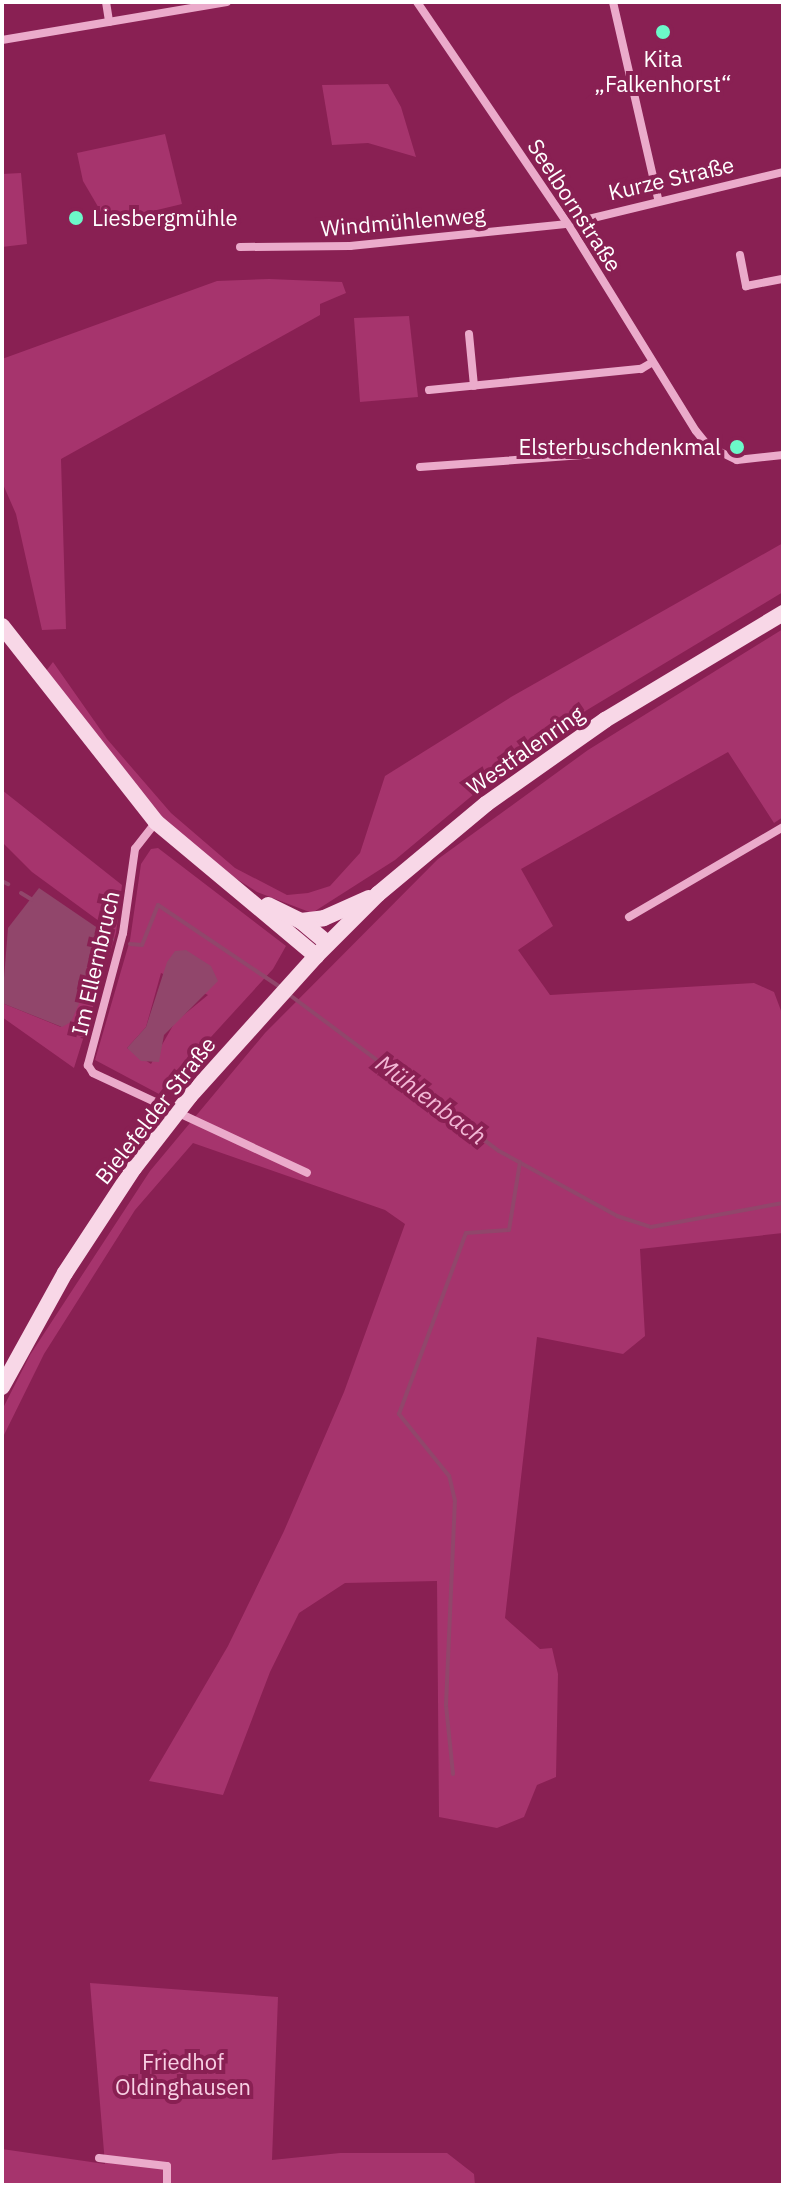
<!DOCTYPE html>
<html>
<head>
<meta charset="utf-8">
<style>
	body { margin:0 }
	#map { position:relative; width:785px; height:2187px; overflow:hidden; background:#892053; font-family:"IBM Plex Sans",sans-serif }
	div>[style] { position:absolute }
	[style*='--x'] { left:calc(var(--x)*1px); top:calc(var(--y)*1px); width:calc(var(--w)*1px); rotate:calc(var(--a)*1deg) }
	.green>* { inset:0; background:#a6346d }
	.water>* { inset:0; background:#91466b }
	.stream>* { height:4px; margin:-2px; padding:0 2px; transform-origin:2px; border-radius:2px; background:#91466b }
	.street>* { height:8px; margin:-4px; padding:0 4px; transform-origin:4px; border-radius:4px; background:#ebabcb }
	.secondary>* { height:16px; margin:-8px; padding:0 8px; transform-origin:8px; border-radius:8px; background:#f8d7e7 }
	.dots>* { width:22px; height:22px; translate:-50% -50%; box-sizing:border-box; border:4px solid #892053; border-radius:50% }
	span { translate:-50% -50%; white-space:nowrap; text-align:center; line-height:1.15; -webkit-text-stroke:8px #892053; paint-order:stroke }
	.poi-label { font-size:22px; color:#fff }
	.left { translate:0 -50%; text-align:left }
	.right { translate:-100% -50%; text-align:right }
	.street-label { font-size:22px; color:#fff }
	.park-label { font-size:22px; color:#f8d0e4 }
	.water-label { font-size:24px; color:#f2b7d5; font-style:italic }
	.frame { position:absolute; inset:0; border:4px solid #fff; pointer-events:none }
</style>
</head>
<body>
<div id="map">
	<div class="green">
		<i style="clip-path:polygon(388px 84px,401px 107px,416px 157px,368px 143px,332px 145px,322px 85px)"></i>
		<i style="clip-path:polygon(165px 134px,182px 204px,107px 222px,83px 181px,77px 153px)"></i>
		<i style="clip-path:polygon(21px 173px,27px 244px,2px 247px,2px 174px)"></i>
		<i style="clip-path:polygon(269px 279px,342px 282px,346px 293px,320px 304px,320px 315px,61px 459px,66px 629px,42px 630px,16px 514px,2px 482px,2px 359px,217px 281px)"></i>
		<i style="clip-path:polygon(409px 316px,418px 397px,360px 402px,354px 318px)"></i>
		<i style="clip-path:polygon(783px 543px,783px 592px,587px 710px,492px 779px,395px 860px,312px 913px,257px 892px,213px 864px,155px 811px,46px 671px,53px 662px,107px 739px,171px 813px,235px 868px,287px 895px,308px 893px,330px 886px,360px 853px,385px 776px,511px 697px)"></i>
		<i style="clip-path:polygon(783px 629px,783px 817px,774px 823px,728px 752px,521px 869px,553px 926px,518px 950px,550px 995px,754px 983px,774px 992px,783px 1016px,783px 1233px,640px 1249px,645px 1336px,623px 1354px,537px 1337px,505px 1618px,540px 1649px,552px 1648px,558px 1674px,556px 1777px,537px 1785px,524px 1817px,497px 1828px,439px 1817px,437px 1581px,345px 1583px,299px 1613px,270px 1672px,223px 1795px,149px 1781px,228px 1646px,284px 1531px,344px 1392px,405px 1224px,385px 1210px,193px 1143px,135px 1210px,44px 1354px,2px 1439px,2px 1410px,30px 1355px,150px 1171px,265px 1033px,438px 859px,588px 750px)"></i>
		<i style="clip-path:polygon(2px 790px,122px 885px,116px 933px,74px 1068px,2px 1017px,2px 1003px,61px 1027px,102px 931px,114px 932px,32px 872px,2px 842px)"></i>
		<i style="clip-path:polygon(evenodd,158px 848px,286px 946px,273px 969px,159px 1094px,95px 1060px,130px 940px,141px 864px,151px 849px,158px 848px,161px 973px,208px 995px,175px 1022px,151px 1064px,127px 1048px,146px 1027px,161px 973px)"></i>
		<i style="clip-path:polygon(90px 1983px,278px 1997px,272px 2160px,340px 2153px,447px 2153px,474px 2174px,475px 2185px,2px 2185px,2px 2149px,105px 2164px)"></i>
	</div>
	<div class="water">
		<i style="clip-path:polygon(39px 888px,102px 931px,84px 992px,71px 1022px,62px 1027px,2px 1003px,8px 928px)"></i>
		<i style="clip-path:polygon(186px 950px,211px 966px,218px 981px,164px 1035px,159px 1062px,141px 1061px,127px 1048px,146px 1027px,167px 962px,175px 951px)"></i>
	</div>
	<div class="stream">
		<i style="--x:2;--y:881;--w:7;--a:27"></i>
		<i style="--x:21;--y:893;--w:12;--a:31"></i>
		<i style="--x:95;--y:934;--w:18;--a:16"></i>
		<i style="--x:130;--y:944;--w:12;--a:5"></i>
		<i style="--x:142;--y:945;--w:43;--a:-68.2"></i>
		<i style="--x:158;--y:905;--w:147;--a:33.9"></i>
		<i style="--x:287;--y:993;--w:264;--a:36.7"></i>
		<i style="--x:499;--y:1151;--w:135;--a:28.8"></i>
		<i style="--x:617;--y:1216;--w:36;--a:18"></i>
		<i style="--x:651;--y:1227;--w:134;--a:-10.3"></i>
		<i style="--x:453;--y:1774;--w:69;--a:-95.8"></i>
		<i style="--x:446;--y:1705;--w:204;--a:-87.5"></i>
		<i style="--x:455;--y:1501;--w:26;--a:-103"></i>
		<i style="--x:449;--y:1476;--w:80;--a:-128.9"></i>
		<i style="--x:399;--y:1414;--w:193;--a:-69.7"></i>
		<i style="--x:466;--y:1233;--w:43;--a:-4"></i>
		<i style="--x:509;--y:1230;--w:69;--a:-80.8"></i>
	</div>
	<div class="street">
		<i style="--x:106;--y:2;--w:20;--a:81"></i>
		<i style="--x:417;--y:2;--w:268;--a:55.8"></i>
		<i style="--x:568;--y:224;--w:243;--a:58.3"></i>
		<i style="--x:696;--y:431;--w:19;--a:51"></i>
		<i style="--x:708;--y:446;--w:32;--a:26"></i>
		<i style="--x:737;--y:460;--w:46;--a:-6.2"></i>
		<i style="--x:613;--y:2;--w:201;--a:77.1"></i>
		<i style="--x:2;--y:40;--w:228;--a:-9.6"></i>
		<i style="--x:240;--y:247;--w:110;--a:-0.5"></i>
		<i style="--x:350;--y:246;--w:219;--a:-5.8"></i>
		<i style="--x:568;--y:224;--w:221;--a:-13.6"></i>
		<i style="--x:740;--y:255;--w:32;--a:79"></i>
		<i style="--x:746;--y:286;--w:38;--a:-11"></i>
		<i style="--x:469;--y:334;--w:52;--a:84.5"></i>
		<i style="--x:429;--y:390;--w:213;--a:-5.7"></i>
		<i style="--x:641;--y:369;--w:12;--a:-31"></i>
		<i style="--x:420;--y:467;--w:289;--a:-4.2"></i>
		<i style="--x:156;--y:822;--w:34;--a:128"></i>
		<i style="--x:135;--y:849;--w:85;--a:98.1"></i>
		<i style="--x:123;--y:933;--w:137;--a:104.9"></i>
		<i style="--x:88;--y:1065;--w:9;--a:58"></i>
		<i style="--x:93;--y:1073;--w:236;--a:25"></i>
		<i style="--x:629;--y:917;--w:178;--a:-30.3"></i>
		<i style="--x:99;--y:2158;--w:68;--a:6.7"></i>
		<i style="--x:167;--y:2166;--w:19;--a:90"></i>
	</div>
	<div class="secondary">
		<i style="--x:2;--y:626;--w:249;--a:51.8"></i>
		<i style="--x:156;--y:822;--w:209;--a:39.9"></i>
		<i style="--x:268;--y:905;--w:37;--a:26"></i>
		<i style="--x:301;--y:921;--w:35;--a:40"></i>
		<i style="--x:301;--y:921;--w:23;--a:-7"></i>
		<i style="--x:324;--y:918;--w:49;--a:-24"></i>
		<i style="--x:2;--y:1387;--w:130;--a:-61.1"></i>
		<i style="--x:65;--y:1273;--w:126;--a:-56.7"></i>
		<i style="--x:134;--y:1168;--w:91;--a:-52.1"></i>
		<i style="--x:190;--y:1096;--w:188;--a:-48"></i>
		<i style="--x:316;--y:956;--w:88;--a:-45"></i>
		<i style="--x:378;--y:894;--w:141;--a:-39.8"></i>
		<i style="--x:486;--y:804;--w:146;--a:-35.2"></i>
		<i style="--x:605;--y:720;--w:208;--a:-31"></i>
	</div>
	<div class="dots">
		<i style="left:663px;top:32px;background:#6cf8c9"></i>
		<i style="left:76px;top:218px;background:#6cf8c9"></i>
		<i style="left:737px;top:447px;background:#6cf8c9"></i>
	</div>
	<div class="poi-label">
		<span style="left:663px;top:71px">Kita<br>„Falkenhorst“</span>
		<span class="left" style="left:92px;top:218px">Liesbergmühle</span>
		<span class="right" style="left:721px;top:447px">Elsterbuschdenkmal</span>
	</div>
	<div class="street-label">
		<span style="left:671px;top:178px;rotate:-13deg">Kurze Straße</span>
		<span style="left:575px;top:205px;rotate:57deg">Seelbornstraße</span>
		<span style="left:403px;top:221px;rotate:-5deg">Windmühlenweg</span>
		<span style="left:525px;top:750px;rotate:-35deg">Westfalenring</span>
		<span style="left:95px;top:963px;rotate:-77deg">Im Ellernbruch</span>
		<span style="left:155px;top:1110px;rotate:-52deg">Bielefelder Straße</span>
	</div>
	<div class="park-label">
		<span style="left:183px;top:2074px">Friedhof<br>Oldinghausen</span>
	</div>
	<div class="water-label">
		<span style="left:431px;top:1100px;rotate:37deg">Mühlenbach</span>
	</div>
	<div class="frame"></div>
</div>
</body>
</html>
